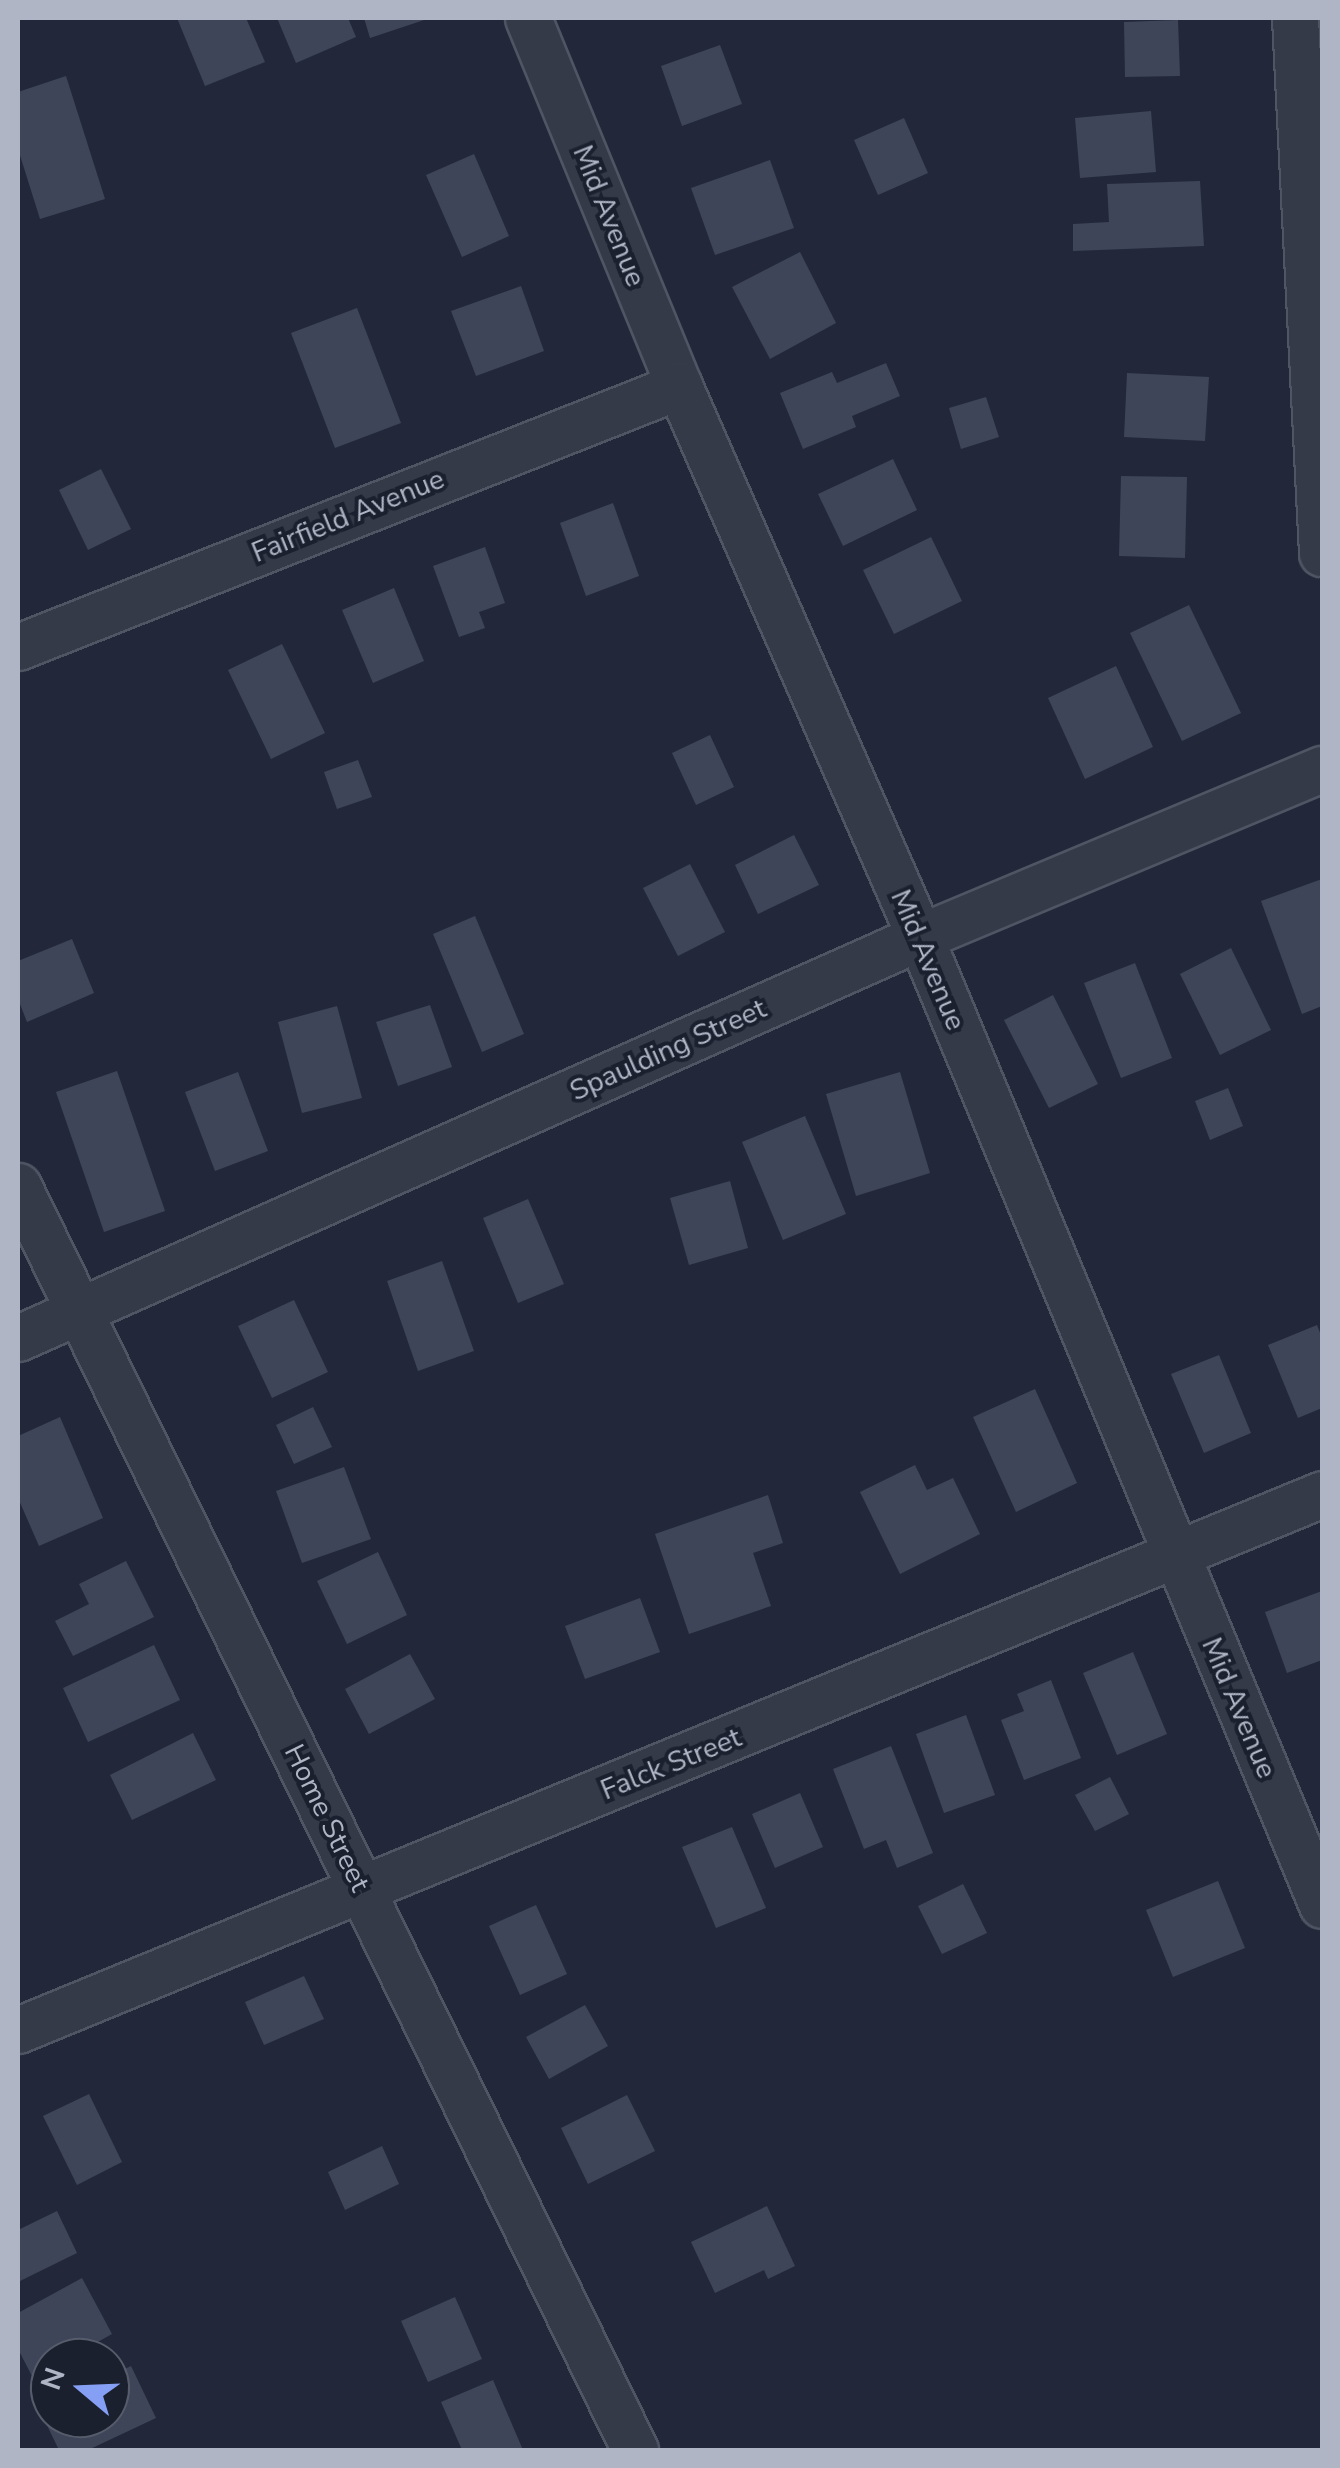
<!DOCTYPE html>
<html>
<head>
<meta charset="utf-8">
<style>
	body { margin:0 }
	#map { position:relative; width:1340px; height:2468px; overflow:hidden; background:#222839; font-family:"Nunito Sans",sans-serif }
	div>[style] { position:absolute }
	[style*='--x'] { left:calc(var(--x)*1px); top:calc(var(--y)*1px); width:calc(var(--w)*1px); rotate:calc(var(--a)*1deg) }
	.building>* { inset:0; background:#3e4559 }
	.roads { filter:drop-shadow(2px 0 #505564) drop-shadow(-2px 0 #505564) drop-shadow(0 2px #505564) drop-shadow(0 -2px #505564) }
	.minor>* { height:45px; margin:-22.5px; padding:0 22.5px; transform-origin:22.5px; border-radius:22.5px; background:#353a49 }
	span { translate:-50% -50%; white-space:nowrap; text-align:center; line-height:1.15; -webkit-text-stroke:8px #1b202e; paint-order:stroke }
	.street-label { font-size:28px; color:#b0b5c6 }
	.frame { position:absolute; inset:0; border:20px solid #b0b5c6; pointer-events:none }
	.north { position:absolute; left:30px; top:2338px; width:100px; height:100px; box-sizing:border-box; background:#1b202e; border:2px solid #575c6b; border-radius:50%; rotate:289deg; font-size:28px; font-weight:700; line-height:40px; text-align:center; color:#b0b5c6 }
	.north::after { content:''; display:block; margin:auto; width:35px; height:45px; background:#859ff5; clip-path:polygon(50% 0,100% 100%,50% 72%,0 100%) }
</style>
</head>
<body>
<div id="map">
	<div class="building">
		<i style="clip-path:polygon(177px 18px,246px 18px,265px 62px,205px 86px)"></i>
		<i style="clip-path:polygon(277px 18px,348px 18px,356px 37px,296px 63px)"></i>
		<i style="clip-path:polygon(364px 18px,430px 18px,370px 38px)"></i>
		<i style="clip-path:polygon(1178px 20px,1180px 76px,1125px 77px,1124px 22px)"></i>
		<i style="clip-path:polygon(720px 45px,742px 104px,682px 126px,661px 66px)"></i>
		<i style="clip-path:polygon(66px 76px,105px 199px,40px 219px,18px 149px,18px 92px)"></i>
		<i style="clip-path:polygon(1151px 111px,1156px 172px,1080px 178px,1075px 118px)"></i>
		<i style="clip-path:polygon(904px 118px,928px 173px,878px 195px,854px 140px)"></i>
		<i style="clip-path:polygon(474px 154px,509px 236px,462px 257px,426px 175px)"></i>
		<i style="clip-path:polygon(770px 160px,794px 228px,715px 255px,691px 188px)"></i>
		<i style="clip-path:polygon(1200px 181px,1204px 246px,1073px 251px,1073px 224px,1109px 222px,1107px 184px)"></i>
		<i style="clip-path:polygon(800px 252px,836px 323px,770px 359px,732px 287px)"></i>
		<i style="clip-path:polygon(521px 286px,544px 351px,476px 376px,451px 311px)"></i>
		<i style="clip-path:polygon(357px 308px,401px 423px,335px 448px,291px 333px)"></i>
		<i style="clip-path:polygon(886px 363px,900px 396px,852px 416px,856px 427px,803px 449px,780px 393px,832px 372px,837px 383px)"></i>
		<i style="clip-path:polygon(1127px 373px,1209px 377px,1205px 441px,1124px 437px)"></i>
		<i style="clip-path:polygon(986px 397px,999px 437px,961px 449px,949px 408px)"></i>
		<i style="clip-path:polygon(893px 459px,917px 510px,843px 546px,818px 494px)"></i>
		<i style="clip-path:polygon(101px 469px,131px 529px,88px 550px,59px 490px)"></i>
		<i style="clip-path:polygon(1121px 476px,1187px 477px,1185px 558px,1119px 556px)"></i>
		<i style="clip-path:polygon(613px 503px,639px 576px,586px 596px,560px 523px)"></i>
		<i style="clip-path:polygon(931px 537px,962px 601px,894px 634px,863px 570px)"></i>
		<i style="clip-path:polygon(485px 547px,505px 603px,479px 612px,485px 628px,459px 637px,433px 566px)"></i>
		<i style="clip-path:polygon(394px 588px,424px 661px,373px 683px,342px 610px)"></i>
		<i style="clip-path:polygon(1189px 605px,1241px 713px,1182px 741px,1130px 633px)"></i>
		<i style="clip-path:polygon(282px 644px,325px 733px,271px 759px,228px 670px)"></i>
		<i style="clip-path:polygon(1116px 666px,1153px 747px,1085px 779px,1048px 698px)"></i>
		<i style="clip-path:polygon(710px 735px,734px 787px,696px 805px,672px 753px)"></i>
		<i style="clip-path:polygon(358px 760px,372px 797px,337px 809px,324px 772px)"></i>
		<i style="clip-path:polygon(794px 835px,819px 885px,758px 914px,735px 865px)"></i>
		<i style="clip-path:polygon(690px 864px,725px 932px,678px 956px,643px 888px)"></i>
		<i style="clip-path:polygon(1322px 879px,1322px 1006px,1302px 1014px,1261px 901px)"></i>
		<i style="clip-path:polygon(475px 916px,524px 1034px,482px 1052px,433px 934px)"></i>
		<i style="clip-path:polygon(72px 939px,94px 993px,27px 1022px,18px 999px,18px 961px)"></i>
		<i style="clip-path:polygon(1231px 948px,1271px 1030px,1220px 1055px,1180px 974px)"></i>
		<i style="clip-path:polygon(1135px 963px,1172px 1058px,1121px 1078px,1084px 983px)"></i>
		<i style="clip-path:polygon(1053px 995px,1098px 1084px,1049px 1108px,1004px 1020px)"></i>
		<i style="clip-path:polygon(430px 1005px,452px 1067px,398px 1086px,376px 1022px)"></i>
		<i style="clip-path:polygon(337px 1006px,362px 1098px,302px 1113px,278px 1022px)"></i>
		<i style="clip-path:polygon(117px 1071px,165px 1211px,104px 1232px,56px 1092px)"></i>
		<i style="clip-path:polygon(238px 1072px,268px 1151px,215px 1171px,185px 1092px)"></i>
		<i style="clip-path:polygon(900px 1072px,930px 1173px,856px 1196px,826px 1094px)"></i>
		<i style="clip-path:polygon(1228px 1088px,1243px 1126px,1210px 1140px,1195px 1101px)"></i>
		<i style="clip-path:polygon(805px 1116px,846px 1214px,783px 1240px,742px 1142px)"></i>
		<i style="clip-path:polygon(730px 1181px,748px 1248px,689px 1265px,670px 1198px)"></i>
		<i style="clip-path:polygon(528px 1199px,564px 1284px,518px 1303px,483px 1218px)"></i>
		<i style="clip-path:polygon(442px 1261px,474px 1351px,418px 1371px,387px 1281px)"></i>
		<i style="clip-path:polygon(294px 1300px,328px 1372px,272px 1398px,238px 1326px)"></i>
		<i style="clip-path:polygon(1317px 1325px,1322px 1338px,1322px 1408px,1298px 1418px,1268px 1345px)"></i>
		<i style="clip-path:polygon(1219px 1355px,1251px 1433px,1204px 1453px,1171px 1374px)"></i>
		<i style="clip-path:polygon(1035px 1389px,1077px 1483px,1016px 1512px,973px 1417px)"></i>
		<i style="clip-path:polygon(313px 1407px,332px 1447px,294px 1464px,276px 1425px)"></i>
		<i style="clip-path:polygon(60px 1417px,103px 1518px,39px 1546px,18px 1498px,18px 1436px)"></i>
		<i style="clip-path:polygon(915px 1465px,927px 1490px,953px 1478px,980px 1534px,900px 1574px,860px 1492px)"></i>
		<i style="clip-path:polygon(344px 1467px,371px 1539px,302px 1563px,276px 1491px)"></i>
		<i style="clip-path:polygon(768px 1495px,783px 1543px,753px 1553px,771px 1606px,689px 1634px,655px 1534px)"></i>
		<i style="clip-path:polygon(378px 1552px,407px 1615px,347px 1644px,317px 1581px)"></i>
		<i style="clip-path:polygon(126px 1561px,154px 1617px,73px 1656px,55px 1621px,89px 1604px,79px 1584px)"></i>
		<i style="clip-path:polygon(1322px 1591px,1322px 1660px,1287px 1673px,1265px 1612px)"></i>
		<i style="clip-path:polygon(640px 1598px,660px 1652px,585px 1679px,565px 1626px)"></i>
		<i style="clip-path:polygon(154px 1645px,180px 1700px,88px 1742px,63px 1688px)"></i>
		<i style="clip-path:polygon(1133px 1652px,1167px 1734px,1117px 1755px,1083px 1673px)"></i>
		<i style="clip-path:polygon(410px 1654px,435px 1699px,369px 1734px,345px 1689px)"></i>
		<i style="clip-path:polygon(1051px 1680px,1081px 1758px,1024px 1780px,1001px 1720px,1024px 1711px,1017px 1694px)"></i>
		<i style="clip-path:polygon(966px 1715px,995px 1795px,944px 1813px,916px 1734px)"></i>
		<i style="clip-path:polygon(193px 1733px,216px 1780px,132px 1820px,110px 1775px)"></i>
		<i style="clip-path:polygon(891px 1746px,933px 1853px,897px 1868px,886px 1840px,864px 1849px,833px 1769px)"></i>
		<i style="clip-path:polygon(1110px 1777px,1129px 1814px,1095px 1831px,1075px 1795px)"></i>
		<i style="clip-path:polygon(800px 1793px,823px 1847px,775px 1868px,752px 1814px)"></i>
		<i style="clip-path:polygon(732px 1827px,766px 1908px,716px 1928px,682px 1847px)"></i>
		<i style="clip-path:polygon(1218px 1881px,1245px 1948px,1173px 1977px,1146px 1910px)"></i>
		<i style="clip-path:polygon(963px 1884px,987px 1933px,942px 1954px,918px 1906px)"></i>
		<i style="clip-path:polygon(536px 1905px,567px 1974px,520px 1995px,489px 1926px)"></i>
		<i style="clip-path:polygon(304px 1976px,324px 2019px,264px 2045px,245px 2002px)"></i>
		<i style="clip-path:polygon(585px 2005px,608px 2046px,549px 2079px,526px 2037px)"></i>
		<i style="clip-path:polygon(89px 2094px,122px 2162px,77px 2185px,43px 2116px)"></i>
		<i style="clip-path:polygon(627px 2095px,655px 2151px,588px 2184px,561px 2128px)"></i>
		<i style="clip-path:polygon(382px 2146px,399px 2184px,345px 2210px,328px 2172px)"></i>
		<i style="clip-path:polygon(767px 2206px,795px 2266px,768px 2279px,764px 2270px,715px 2293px,691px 2242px)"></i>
		<i style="clip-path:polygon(57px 2211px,77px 2253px,18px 2282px,18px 2230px)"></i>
		<i style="clip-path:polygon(82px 2278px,112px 2334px,69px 2358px,50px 2358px,50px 2368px,33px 2378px,18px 2349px,18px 2313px)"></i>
		<i style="clip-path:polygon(455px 2297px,482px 2359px,428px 2382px,401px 2321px)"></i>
		<i style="clip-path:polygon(131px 2366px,156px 2418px,88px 2450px,59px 2450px,40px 2411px,50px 2406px,50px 2418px,110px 2418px,110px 2376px)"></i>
		<i style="clip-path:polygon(493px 2380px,523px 2450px,462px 2450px,441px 2402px)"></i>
	</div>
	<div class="roads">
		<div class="minor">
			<i style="--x:528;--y:18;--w:398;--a:67.7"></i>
			<i style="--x:679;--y:386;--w:601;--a:66.38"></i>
			<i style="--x:920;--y:937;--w:1048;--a:67.45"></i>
			<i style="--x:1295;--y:18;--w:536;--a:87.11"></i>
			<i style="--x:18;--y:647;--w:711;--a:-21.55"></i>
			<i style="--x:18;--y:1186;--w:1407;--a:63.98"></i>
			<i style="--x:18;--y:1338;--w:987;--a:-23.97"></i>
			<i style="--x:920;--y:937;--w:436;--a:-22.7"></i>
			<i style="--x:18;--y:2030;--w:1410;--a:-22.34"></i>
		</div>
	</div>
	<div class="street-label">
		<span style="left:609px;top:216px;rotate:68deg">Mid Avenue</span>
		<span style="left:348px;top:516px;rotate:-22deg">Fairfield Avenue</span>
		<span style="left:928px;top:960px;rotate:67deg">Mid Avenue</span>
		<span style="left:668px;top:1050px;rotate:-24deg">Spaulding Street</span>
		<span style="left:1239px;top:1708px;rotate:67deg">Mid Avenue</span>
		<span style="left:671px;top:1764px;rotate:-22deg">Falck Street</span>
		<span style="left:327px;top:1818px;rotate:64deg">Home Street</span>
	</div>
	<div class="frame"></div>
	<div class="north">N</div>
</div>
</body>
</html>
